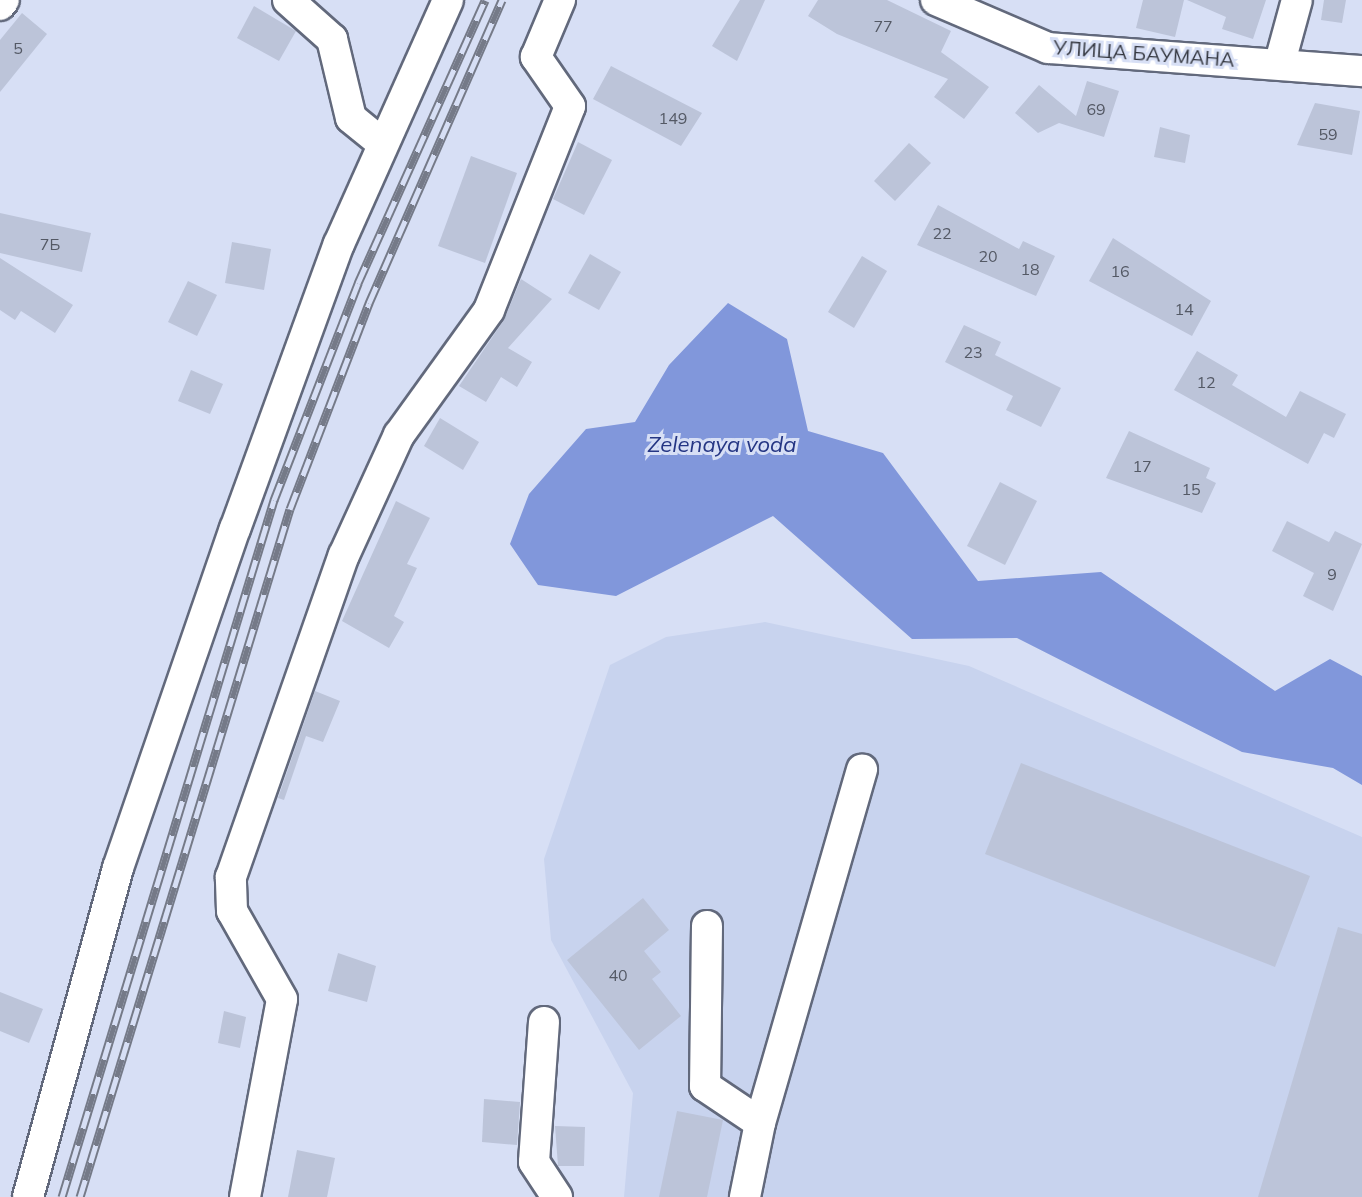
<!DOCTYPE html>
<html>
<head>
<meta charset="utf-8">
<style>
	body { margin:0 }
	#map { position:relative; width:1362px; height:1197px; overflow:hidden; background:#d7dff5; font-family:Mulish,sans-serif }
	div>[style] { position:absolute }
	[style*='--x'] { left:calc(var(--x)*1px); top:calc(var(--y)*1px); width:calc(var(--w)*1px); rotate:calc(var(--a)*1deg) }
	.built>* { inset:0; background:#c8d3ee }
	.water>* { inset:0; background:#8197db }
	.building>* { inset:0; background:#bcc4d9 }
	.roads { filter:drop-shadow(2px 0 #62697c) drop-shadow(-2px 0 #62697c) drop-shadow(0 2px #62697c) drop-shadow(0 -2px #62697c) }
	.minor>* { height:30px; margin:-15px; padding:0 15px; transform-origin:15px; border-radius:15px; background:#fff }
	.rail>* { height:9px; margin-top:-4.5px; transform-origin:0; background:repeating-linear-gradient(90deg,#d7dff5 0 18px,#757a88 0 36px); box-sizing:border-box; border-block:2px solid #757a88 }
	span { translate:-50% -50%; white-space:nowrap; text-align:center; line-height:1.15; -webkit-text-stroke:6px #d7dff5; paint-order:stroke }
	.number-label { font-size:16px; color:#545965 }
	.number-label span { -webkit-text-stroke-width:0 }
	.street-label { font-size:20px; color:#32353e }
	.water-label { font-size:22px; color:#253684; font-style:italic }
</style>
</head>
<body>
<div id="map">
	<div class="built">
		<i style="clip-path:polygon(765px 622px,969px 666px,1362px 837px,1362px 1197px,624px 1197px,633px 1093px,551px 940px,544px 859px,610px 665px,666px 637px)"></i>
	</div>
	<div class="water">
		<i style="clip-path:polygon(728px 303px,787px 339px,808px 431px,883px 453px,978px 581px,1101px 572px,1275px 691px,1330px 659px,1362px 676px,1362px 785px,1333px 768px,1242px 752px,1017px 638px,912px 639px,773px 516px,616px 596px,538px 585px,510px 544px,529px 494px,586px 429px,635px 422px,669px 365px)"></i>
	</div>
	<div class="building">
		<i style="clip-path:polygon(740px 0,765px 0,737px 61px,712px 46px)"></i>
		<i style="clip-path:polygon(818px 0,887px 0,951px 31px,941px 52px,989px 87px,964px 119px,934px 97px,948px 79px,837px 34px,808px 16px)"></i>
		<i style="clip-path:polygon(1143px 0,1184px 0,1175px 37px,1136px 28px)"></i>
		<i style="clip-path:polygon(1187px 0,1266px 0,1253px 39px,1222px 29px,1226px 17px)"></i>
		<i style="clip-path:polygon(1324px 0,1346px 0,1342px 23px,1321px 20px)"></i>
		<i style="clip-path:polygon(254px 6px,296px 31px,279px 61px,237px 38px)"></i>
		<i style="clip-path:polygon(22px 13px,47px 34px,0 92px,0 40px)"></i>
		<i style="clip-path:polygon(611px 66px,702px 113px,681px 146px,593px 99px)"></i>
		<i style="clip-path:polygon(1087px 81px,1119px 91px,1104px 137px,1059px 123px,1038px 133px,1015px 113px,1039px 85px,1076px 116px)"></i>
		<i style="clip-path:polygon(1315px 103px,1360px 111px,1352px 155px,1297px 145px)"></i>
		<i style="clip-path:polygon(1160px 127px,1190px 135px,1185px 163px,1154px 157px)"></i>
		<i style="clip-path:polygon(578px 142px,612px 160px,584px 215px,553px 199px)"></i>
		<i style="clip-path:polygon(909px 143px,931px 163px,895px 201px,874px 181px)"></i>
		<i style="clip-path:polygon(471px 156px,517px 173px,485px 263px,438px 246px)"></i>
		<i style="clip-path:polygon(938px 205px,1019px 249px,1023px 241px,1055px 256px,1036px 296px,917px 245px)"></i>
		<i style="clip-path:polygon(0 213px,91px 233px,82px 272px,0 253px)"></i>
		<i style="clip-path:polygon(1113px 238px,1211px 301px,1192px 336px,1089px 281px)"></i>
		<i style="clip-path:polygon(232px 242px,271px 249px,264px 290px,225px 283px)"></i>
		<i style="clip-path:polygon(590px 254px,621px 272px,599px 310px,568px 293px)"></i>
		<i style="clip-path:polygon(862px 256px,887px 271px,854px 328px,828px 312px)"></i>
		<i style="clip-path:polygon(0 258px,73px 305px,55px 333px,21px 311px,15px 320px,0 310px)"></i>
		<i style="clip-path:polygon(521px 279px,552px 299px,508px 348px,532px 362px,517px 387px,501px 377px,486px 402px,459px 386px,504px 320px)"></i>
		<i style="clip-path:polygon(188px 281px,217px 295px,197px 336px,168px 322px)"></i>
		<i style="clip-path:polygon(964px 325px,1001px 342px,995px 355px,1061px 388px,1041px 427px,1006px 410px,1013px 396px,945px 362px)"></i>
		<i style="clip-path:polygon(1197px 351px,1238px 375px,1232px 385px,1286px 417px,1300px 391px,1346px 414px,1334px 438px,1324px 433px,1308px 464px,1174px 390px)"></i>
		<i style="clip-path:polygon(191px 370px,223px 384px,210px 414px,178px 401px)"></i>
		<i style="clip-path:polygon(440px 418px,479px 442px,463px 470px,424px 446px)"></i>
		<i style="clip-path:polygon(1129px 431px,1210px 468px,1206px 478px,1216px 483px,1202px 513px,1106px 478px)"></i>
		<i style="clip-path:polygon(1000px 482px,1037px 501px,1005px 565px,967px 546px)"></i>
		<i style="clip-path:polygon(396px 501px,430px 518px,407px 564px,417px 568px,394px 616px,404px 622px,389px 648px,342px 621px)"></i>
		<i style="clip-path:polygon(1287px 521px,1329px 542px,1335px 531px,1362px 544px,1333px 611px,1303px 596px,1314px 573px,1272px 551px)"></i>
		<i style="clip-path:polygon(315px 691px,340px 701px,323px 742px,306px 736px,284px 800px,278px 798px)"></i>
		<i style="clip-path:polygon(1021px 763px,1310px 876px,1275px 967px,985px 854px)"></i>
		<i style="clip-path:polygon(643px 898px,669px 930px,644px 951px,661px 972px,652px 979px,681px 1016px,639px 1050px,567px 960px)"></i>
		<i style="clip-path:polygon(1338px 927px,1362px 934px,1362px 1197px,1258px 1197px)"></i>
		<i style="clip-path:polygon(338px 953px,376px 966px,367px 1002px,328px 991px)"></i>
		<i style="clip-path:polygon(0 992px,43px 1009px,29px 1043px,0 1031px)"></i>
		<i style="clip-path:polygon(224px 1011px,246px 1017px,240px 1048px,218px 1043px)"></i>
		<i style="clip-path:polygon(484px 1099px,520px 1102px,517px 1145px,482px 1142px)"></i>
		<i style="clip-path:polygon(677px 1111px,723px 1120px,707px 1197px,659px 1197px)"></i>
		<i style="clip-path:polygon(555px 1126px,585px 1127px,584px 1166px,558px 1166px)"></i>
		<i style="clip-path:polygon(297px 1150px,335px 1158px,327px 1197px,288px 1197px)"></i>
	</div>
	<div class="roads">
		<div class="minor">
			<i style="--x:288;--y:0;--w:59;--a:41.6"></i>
			<i style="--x:332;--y:39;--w:81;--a:76.5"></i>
			<i style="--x:351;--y:118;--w:41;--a:39.1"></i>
			<i style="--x:936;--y:0;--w:122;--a:23.2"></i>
			<i style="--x:1048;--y:48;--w:315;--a:4.2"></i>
			<i style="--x:0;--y:5;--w:6;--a:-51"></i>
			<i style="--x:1280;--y:62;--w:64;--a:-74.7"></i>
			<i style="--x:707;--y:926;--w:160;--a:90.7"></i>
			<i style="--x:705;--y:1086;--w:66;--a:33.9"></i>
			<i style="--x:760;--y:1123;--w:76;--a:101.5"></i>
			<i style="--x:544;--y:1022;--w:140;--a:94.1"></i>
			<i style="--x:534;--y:1162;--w:42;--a:56.7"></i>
			<i style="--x:760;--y:1123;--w:368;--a:-73.9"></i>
			<i style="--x:28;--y:1197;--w:341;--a:-74.7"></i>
			<i style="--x:118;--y:868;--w:359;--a:-71"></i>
			<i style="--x:235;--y:529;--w:303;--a:-70"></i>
			<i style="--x:339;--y:244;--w:267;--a:-65.9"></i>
			<i style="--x:245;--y:1197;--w:201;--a:-79.4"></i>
			<i style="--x:282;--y:999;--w:101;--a:-119.6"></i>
			<i style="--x:232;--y:911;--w:34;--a:-92"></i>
			<i style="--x:231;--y:877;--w:341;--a:-70.7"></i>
			<i style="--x:344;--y:555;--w:132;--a:-65.4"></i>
			<i style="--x:399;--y:435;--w:154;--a:-54.2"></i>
			<i style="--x:489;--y:310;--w:219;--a:-68.3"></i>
			<i style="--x:570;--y:106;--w:60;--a:-124.8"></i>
			<i style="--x:536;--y:57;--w:62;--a:-67.2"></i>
		</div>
	</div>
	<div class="rail">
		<i style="--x:62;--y:1197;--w:729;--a:-73.08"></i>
		<i style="--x:274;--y:500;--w:233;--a:-68.8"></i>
		<i style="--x:358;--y:283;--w:310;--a:-65.8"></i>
		<i style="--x:80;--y:1197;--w:719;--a:-73.03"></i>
		<i style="--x:290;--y:509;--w:221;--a:-69"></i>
		<i style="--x:369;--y:303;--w:331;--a:-66.3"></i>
	</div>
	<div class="number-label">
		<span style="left:883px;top:26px">77</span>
		<span style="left:18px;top:48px">5</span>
		<span style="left:1096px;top:109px">69</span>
		<span style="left:673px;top:118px">149</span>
		<span style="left:1328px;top:134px">59</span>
		<span style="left:942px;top:233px">22</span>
		<span style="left:50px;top:244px">7Б</span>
		<span style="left:988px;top:256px">20</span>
		<span style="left:1030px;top:269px">18</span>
		<span style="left:1120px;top:271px">16</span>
		<span style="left:1184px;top:309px">14</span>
		<span style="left:973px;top:352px">23</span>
		<span style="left:1206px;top:382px">12</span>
		<span style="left:1142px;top:466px">17</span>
		<span style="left:1191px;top:489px">15</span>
		<span style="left:1332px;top:574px">9</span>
		<span style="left:618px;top:975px">40</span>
	</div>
	<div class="street-label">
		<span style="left:1144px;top:53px;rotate:4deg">УЛИЦА БАУМАНА</span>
	</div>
	<div class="water-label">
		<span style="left:722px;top:445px">Zelenaya voda</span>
	</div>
</div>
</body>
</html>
